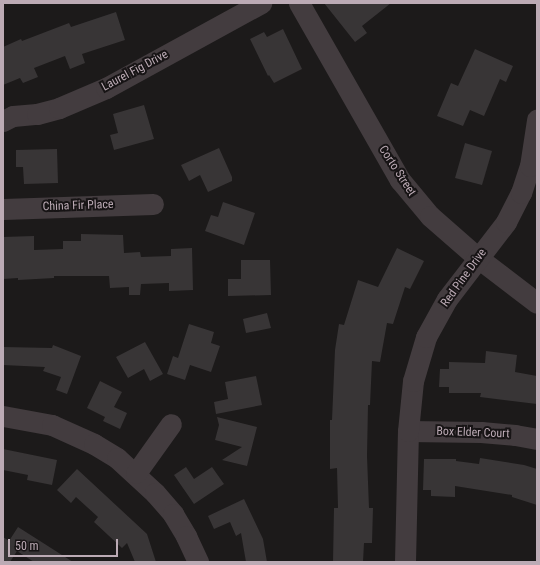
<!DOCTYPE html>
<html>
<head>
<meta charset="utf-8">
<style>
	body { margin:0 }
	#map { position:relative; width:540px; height:565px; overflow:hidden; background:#1c1a1a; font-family:"Roboto Condensed",sans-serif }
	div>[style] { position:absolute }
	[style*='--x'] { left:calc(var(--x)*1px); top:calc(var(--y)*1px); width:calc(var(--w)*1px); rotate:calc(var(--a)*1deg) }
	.building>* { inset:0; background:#383536 }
	.minor>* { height:21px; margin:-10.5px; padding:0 10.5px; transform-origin:10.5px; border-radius:10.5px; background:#433c3f }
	span { translate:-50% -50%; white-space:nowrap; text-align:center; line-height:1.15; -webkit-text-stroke:4px #171415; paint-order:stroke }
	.street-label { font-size:12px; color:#bcabb5 }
	.frame { position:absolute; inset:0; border:4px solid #bcabb5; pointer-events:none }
	.scale { position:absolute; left:8px; top:539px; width:110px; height:18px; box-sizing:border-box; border:2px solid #bcabb5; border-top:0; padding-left:5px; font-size:12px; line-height:14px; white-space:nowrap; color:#bcabb5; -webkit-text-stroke:3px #171415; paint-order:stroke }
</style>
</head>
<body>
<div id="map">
	<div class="building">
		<i style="clip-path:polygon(324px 3px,391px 3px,362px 26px,367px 33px,355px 42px)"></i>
		<i style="clip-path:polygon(116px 12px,125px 40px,82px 54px,85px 63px,70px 69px,65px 56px,34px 68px,38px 77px,23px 83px,20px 78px,3px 85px,3px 47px,21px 39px,22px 41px,69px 23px,71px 27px)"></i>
		<i style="clip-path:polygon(283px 29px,302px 69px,274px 83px,269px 75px,268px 76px,250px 39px,264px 32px,267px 37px)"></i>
		<i style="clip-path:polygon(475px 49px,513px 66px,506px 82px,500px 79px,484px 116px,470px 110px,463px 126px,437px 116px,451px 83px,458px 86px)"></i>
		<i style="clip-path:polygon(144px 105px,154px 139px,114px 150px,110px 135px,118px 133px,113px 114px)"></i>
		<i style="clip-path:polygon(465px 143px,492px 151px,482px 185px,455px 178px)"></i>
		<i style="clip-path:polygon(219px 148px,232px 177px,232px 181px,208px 192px,200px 175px,189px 181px,181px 165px)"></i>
		<i style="clip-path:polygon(57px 149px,58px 183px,24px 184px,23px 167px,16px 167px,16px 150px)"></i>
		<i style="clip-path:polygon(223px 202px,255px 213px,244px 245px,205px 231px,211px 215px,218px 217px)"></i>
		<i style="clip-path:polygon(81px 234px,123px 235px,124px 253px,140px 252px,141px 257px,171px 256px,171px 249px,192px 248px,193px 290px,169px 291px,169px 283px,141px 284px,140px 295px,129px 295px,129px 287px,110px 288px,109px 276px,54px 276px,54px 278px,18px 280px,18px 278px,3px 279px,3px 237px,34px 236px,34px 250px,63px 249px,63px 241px,81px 241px)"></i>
		<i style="clip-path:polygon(397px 248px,424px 261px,410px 289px,405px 287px,393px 324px,387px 323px,380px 362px,372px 361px,370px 405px,368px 405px,367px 456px,369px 508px,373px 508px,372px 543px,364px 543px,363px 562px,333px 562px,334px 508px,338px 508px,337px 468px,330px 469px,330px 420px,332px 420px,335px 350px,339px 324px,344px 325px,358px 280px,378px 287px)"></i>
		<i style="clip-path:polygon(241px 260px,270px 260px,271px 295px,228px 296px,228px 279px,241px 279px)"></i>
		<i style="clip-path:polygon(267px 313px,271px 328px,246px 333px,243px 319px)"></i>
		<i style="clip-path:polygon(189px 324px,214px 332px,211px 343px,220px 346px,211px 372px,190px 365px,185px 380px,167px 374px,173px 356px,178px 358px)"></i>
		<i style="clip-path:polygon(145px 342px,163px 374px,150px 381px,144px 369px,128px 378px,116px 357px)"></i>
		<i style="clip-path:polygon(53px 345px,81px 356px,67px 394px,56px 390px,61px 377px,43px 371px,45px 367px,3px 365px,3px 347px,52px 348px)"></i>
		<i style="clip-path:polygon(486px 351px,517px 355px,515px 372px,537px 376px,537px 404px,480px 397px,481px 393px,449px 393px,449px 387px,439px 387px,440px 369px,449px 369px,449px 362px,485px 363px)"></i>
		<i style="clip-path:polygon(256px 376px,262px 405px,216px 414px,214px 402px,228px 399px,225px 382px)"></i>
		<i style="clip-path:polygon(100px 381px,122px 392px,114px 407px,127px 413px,120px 429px,103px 421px,105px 417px,87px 408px)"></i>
		<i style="clip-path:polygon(217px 417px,257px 427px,247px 466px,222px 460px,242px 447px,215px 440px,219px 425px)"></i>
		<i style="clip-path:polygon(3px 449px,57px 460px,52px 485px,27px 480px,28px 475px,3px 470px)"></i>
		<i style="clip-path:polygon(480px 458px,524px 465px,537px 469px,537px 505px,512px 497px,512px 495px,455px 486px,455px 497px,431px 496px,431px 490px,423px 490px,424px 459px,456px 459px,456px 461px,479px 464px)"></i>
		<i style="clip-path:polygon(186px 467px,194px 479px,212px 467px,224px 484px,194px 504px,174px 475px)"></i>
		<i style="clip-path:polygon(77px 469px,147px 534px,156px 562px,135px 562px,127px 543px,122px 548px,94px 522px,98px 517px,76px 497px,71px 503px,57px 490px)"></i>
		<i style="clip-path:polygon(244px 499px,263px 539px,267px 562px,246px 562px,241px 533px,236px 536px,230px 522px,214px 529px,208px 516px)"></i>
		<i style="clip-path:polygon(18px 527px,73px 562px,34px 562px,17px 551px,10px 562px,3px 562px,3px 537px,9px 541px)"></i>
	</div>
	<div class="minor">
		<i style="--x:299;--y:3;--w:204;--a:60.3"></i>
		<i style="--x:400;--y:180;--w:47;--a:50.2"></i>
		<i style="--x:430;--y:216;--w:64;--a:41.2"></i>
		<i style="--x:478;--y:258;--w:74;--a:37.3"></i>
		<i style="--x:3;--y:121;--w:11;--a:-27"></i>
		<i style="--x:13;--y:116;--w:24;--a:-5"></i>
		<i style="--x:37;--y:114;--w:23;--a:-15"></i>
		<i style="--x:59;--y:108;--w:51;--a:-23.1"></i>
		<i style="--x:106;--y:88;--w:177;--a:-28.7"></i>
		<i style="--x:3;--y:209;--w:150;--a:-1.9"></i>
		<i style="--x:3;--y:416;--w:50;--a:10.4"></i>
		<i style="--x:52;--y:425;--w:46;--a:24.3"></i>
		<i style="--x:94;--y:444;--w:27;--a:31"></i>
		<i style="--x:117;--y:458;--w:52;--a:42.6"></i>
		<i style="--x:155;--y:493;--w:28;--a:49"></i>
		<i style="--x:173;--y:514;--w:26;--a:59"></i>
		<i style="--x:186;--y:536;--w:29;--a:65"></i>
		<i style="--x:408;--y:431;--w:73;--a:0.8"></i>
		<i style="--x:481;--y:432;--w:34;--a:5"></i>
		<i style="--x:515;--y:435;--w:22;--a:10"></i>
		<i style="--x:136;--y:473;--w:60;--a:-54.5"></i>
		<i style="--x:405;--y:562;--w:131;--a:-88.7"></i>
		<i style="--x:408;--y:431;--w:50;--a:-84.3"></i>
		<i style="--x:413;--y:381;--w:46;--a:-73.5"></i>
		<i style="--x:426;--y:337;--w:43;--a:-61.1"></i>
		<i style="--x:447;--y:299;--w:97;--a:-52.5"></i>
		<i style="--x:506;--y:222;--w:33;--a:-63"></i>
		<i style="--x:521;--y:193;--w:28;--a:-72"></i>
		<i style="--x:530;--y:166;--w:47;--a:-81.3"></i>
	</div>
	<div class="street-label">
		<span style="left:135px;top:71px;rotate:-28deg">Laurel Fig Drive</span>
		<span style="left:397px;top:171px;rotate:57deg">Corto Street</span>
		<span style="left:78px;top:206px;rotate:-2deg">China Fir Place</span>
		<span style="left:464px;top:278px;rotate:-54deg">Red Pine Drive</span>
		<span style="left:473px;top:433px;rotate:2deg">Box Elder Court</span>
	</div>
	<div class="frame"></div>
	<div class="scale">50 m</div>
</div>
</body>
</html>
